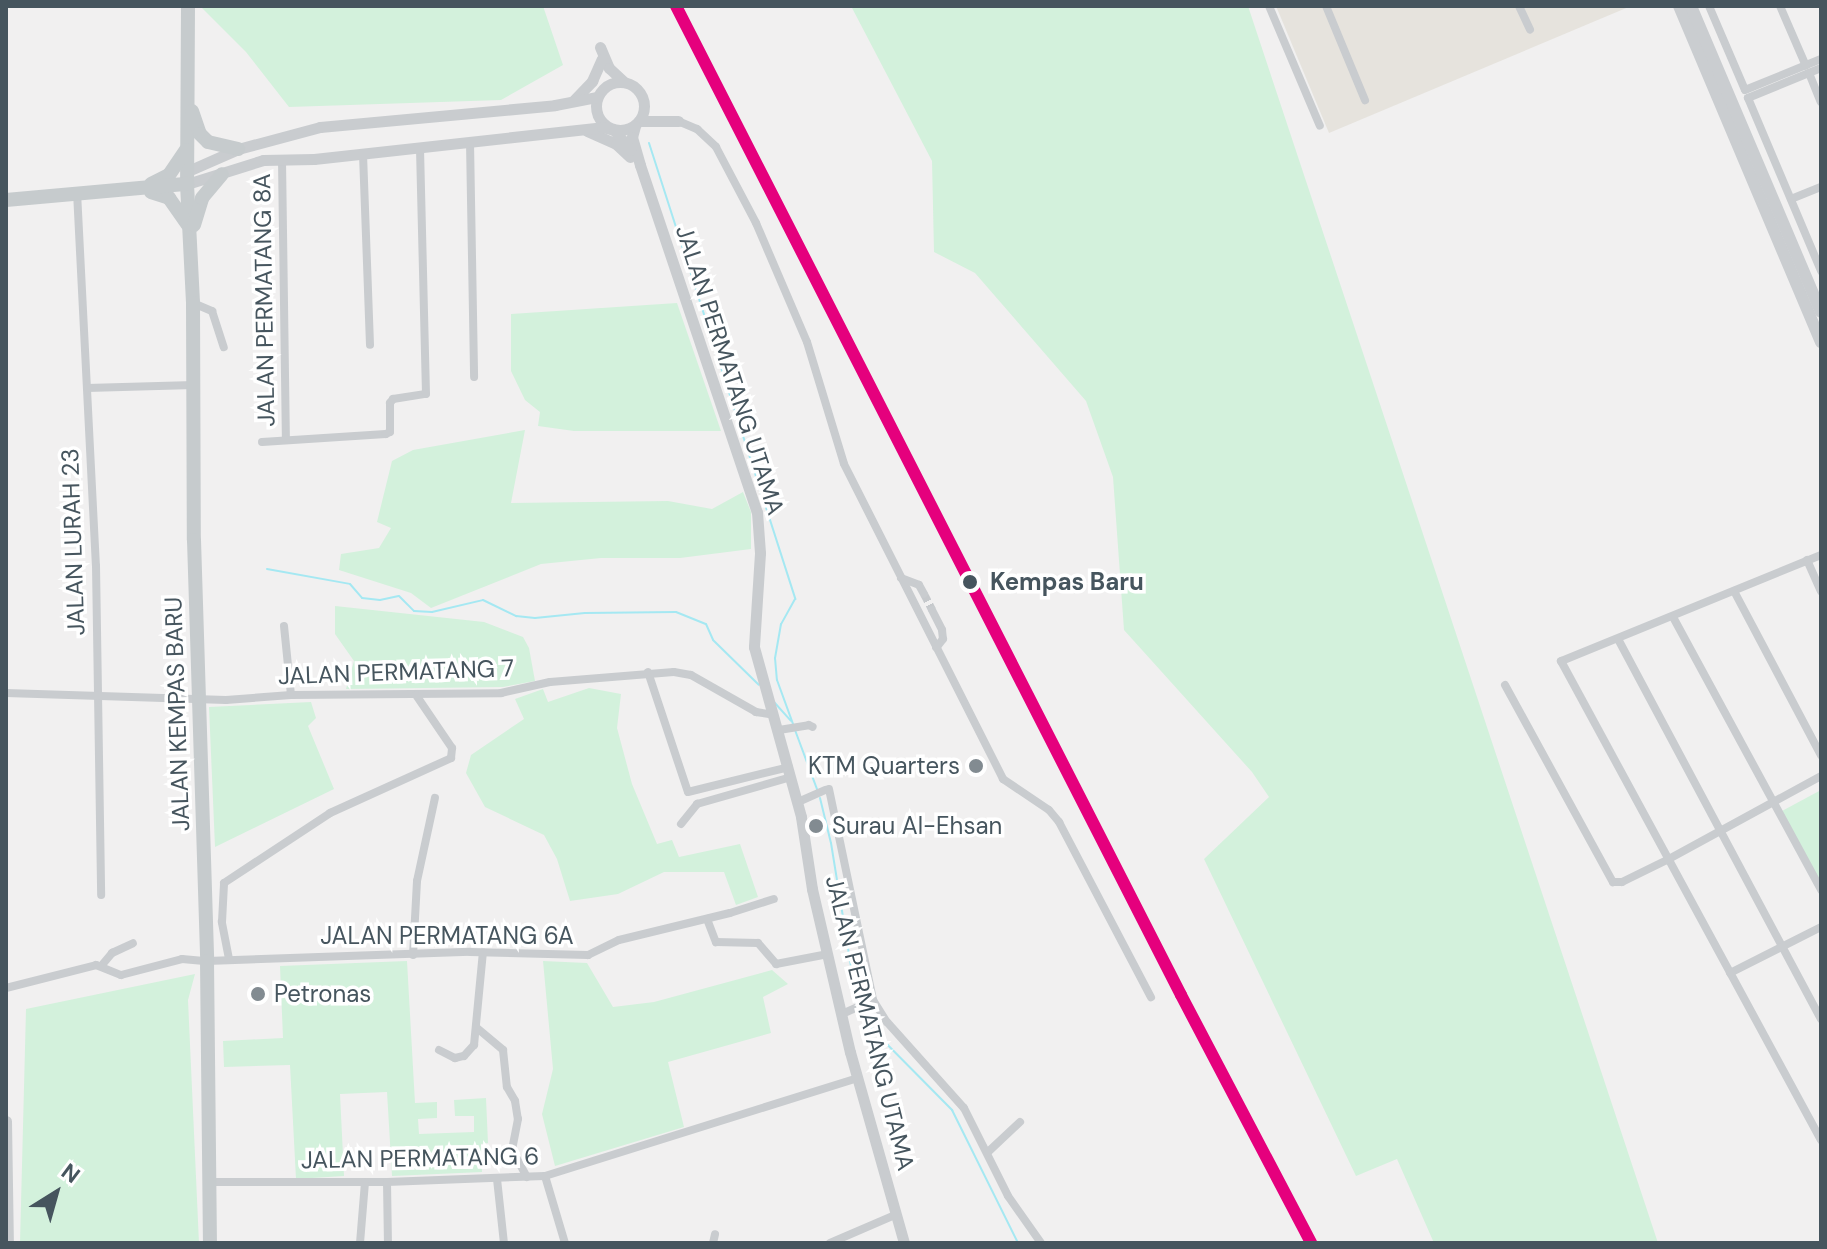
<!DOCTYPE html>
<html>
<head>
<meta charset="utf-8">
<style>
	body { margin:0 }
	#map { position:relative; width:1827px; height:1249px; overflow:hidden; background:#f1f0f0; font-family:"DM Sans",sans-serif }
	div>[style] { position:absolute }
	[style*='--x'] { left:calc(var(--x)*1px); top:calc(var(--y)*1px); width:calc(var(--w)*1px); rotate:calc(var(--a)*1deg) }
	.commercial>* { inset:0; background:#e6e3dd }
	.green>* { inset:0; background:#d3f1dc }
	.stream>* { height:2px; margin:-1px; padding:0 1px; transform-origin:1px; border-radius:1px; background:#a5e8f2 }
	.minor-tunnel>* { height:8px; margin-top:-4px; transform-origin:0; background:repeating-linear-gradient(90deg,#c6c9cc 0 8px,transparent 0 12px) }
	.minor>* { height:8px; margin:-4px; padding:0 4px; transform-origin:4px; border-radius:4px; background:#c9cccf }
	.tertiary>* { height:11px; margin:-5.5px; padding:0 5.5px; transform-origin:5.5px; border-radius:5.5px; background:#c9cccf }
	.tertiary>.ring { margin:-5.5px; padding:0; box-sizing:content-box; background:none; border:11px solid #c9cccf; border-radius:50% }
	.secondary>* { height:12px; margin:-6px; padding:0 6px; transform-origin:6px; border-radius:6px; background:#cacdd0 }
	.primary>* { height:14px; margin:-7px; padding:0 7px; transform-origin:7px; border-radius:7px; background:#c6cbcd }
	.rail-1>* { height:12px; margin:-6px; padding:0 6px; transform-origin:6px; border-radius:6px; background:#e5007d }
	.dots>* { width:22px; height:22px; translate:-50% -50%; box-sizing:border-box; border:4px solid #fff; border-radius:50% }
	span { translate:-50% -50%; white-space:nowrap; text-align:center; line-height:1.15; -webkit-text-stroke:7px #fff; paint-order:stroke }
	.street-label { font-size:24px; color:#46555e }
	.stop-label { font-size:24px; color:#46555e; font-weight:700 }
	.left { translate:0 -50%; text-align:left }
	.poi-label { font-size:24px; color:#46555e }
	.right { translate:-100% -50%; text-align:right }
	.frame { position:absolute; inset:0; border:8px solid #46555e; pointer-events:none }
	.north { position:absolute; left:16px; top:1153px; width:80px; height:80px; -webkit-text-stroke:6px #fff; paint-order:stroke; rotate:37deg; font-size:22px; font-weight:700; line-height:32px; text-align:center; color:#46555e }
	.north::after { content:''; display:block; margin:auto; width:28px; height:36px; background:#46555e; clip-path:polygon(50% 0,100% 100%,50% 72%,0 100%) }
</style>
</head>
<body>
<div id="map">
	<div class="commercial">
		<i style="clip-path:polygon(1276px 6px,1631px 6px,1329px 133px)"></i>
	</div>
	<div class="green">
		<i style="clip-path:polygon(200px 6px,543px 6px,563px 65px,501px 100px,289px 107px,246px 52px)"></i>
		<i style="clip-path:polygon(851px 6px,1248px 6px,1658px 1243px,1434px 1243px,1397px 1159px,1356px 1176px,1204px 859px,1269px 797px,1252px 772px,1124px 630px,1113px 477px,1086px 401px,975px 273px,934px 252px,932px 161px)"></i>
		<i style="clip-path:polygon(677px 303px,721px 431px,574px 431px,538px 426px,540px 412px,525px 400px,511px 371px,511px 314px)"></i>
		<i style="clip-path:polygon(525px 430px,511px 503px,668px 501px,712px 509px,743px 492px,751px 512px,751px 549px,680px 558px,601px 558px,541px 564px,431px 608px,411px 593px,339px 570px,341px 554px,379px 548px,391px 528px,377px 522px,392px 461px,413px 450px)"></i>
		<i style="clip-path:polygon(335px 606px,484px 622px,523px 637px,529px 648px,535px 681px,503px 687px,346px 689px,354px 661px,335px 634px)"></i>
		<i style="clip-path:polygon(589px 688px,621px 694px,617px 728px,632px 784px,657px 844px,672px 840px,679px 857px,740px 844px,758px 897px,736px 905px,724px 872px,664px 872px,618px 894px,570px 901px,557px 859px,544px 835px,485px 807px,466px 773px,471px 755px,524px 719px,515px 699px,543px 689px,548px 702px)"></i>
		<i style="clip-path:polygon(311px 702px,316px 718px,308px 726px,334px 789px,215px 847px,209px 707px)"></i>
		<i style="clip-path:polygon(1821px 790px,1821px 884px,1782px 811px)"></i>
		<i style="clip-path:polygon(407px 961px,415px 1103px,437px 1102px,437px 1118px,418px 1119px,419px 1134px,474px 1132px,474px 1116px,455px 1116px,454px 1100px,486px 1098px,488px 1143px,481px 1144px,482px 1172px,392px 1176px,387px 1092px,340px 1094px,344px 1176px,296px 1179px,290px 1065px,224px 1067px,223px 1041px,283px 1038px,280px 966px)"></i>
		<i style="clip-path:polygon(543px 961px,587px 963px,613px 1007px,654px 1002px,772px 970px,788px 984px,763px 997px,771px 1033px,668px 1062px,684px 1127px,555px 1166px,542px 1114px,553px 1069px)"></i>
		<i style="clip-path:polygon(195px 974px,188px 1000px,199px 1243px,20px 1243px,26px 1009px)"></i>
	</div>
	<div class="stream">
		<i style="--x:649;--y:143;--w:479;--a:72.2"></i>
		<i style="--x:795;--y:599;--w:29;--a:119"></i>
		<i style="--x:781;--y:624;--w:35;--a:100"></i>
		<i style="--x:775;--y:658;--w:22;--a:85"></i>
		<i style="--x:777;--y:680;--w:47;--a:70"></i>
		<i style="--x:267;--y:569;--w:84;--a:10.2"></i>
		<i style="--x:350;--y:584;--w:18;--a:49"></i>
		<i style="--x:362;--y:598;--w:18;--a:6"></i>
		<i style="--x:380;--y:600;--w:19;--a:-12"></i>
		<i style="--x:399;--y:596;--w:21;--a:45"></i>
		<i style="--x:414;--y:611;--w:18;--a:3"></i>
		<i style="--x:432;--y:612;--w:52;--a:-13.2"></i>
		<i style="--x:483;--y:600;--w:37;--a:26"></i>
		<i style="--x:516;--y:616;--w:19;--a:6"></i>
		<i style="--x:535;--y:618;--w:50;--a:-5.7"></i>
		<i style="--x:585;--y:613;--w:91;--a:-0.6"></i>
		<i style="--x:676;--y:612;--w:32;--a:22"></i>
		<i style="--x:706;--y:624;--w:17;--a:66"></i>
		<i style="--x:713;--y:640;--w:64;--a:44.4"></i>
		<i style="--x:774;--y:702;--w:25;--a:48"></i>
		<i style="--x:795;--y:730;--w:66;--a:69.6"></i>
		<i style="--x:820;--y:798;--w:46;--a:76.3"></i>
		<i style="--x:831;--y:843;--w:163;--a:80.8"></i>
		<i style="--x:858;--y:1010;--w:11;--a:63"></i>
		<i style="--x:863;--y:1020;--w:127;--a:45.3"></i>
		<i style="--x:952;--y:1110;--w:148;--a:63.6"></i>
	</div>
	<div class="minor-tunnel">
		<i style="--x:924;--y:594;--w:18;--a:63"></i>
	</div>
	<div class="minor">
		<i style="--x:1269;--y:6;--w:130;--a:67"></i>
		<i style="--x:1326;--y:6;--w:102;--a:67.5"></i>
		<i style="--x:1519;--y:6;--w:26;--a:65"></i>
		<i style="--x:1709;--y:6;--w:91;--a:66.8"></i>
		<i style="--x:1745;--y:90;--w:82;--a:-22.2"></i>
		<i style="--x:1780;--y:6;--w:65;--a:66.6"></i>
		<i style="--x:1821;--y:68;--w:79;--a:157.7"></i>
		<i style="--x:1748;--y:98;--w:188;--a:67.1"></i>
		<i style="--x:1809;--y:73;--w:31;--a:68"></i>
		<i style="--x:678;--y:121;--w:21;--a:23"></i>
		<i style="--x:697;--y:129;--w:26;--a:43"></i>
		<i style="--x:716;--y:147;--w:86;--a:62.2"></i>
		<i style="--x:756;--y:223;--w:129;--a:66.8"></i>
		<i style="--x:807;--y:342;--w:127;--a:73.1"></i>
		<i style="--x:844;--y:464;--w:353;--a:63.2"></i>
		<i style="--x:1003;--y:779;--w:55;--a:34"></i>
		<i style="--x:1049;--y:810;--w:16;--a:50"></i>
		<i style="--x:1059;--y:822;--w:198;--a:62.3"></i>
		<i style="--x:470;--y:142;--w:235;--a:89"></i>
		<i style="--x:363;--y:154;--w:191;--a:87.9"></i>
		<i style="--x:282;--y:160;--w:280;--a:89.2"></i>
		<i style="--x:77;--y:192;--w:374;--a:87.1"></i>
		<i style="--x:96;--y:566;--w:329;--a:89.1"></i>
		<i style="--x:1791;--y:199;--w:32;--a:-22"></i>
		<i style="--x:193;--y:303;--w:21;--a:23"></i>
		<i style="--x:212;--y:311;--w:38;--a:72"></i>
		<i style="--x:87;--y:388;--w:107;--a:-1.6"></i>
		<i style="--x:262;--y:442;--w:124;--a:-3.7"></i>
		<i style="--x:386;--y:434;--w:4;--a:-27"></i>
		<i style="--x:390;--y:432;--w:29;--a:-90"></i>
		<i style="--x:390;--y:403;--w:5;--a:-53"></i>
		<i style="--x:393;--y:399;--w:33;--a:-9"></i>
		<i style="--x:426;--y:394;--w:246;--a:-91.4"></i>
		<i style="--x:1821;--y:555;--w:281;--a:157.8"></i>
		<i style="--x:1561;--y:661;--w:545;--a:61.51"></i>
		<i style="--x:1807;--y:560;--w:34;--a:66"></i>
		<i style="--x:901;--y:578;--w:19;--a:21"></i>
		<i style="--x:919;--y:585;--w:10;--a:61"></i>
		<i style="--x:1734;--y:591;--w:186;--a:62.1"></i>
		<i style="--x:932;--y:610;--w:22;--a:63"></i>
		<i style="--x:942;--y:630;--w:9;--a:84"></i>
		<i style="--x:943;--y:639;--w:11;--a:128"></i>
		<i style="--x:1673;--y:617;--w:311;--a:61.5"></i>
		<i style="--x:284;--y:626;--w:69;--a:84.2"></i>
		<i style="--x:1618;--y:639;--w:431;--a:61.9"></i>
		<i style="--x:648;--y:672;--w:126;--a:71.6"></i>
		<i style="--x:688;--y:792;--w:104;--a:-13.9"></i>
		<i style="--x:1505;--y:685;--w:225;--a:61.3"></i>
		<i style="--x:1613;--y:882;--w:9;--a:0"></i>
		<i style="--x:1622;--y:882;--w:50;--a:-26.1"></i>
		<i style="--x:1667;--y:860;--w:175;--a:-28.6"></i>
		<i style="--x:6;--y:693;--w:220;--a:1.8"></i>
		<i style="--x:226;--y:700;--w:65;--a:-4.4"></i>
		<i style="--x:291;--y:695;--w:210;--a:-0.5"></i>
		<i style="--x:501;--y:693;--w:50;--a:-12.7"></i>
		<i style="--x:550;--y:682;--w:124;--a:-4.6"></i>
		<i style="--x:674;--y:672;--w:17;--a:10"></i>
		<i style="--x:691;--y:675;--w:75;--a:29.6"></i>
		<i style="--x:756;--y:712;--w:18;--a:9"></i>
		<i style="--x:779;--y:730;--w:30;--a:-9"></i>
		<i style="--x:809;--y:725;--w:4;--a:27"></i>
		<i style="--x:829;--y:789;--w:216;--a:78.2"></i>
		<i style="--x:873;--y:1000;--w:26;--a:58"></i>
		<i style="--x:887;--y:1022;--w:115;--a:48.2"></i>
		<i style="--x:964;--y:1108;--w:98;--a:63.4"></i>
		<i style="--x:1008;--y:1196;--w:57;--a:54.9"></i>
		<i style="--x:798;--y:802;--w:30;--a:-24"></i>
		<i style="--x:681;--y:824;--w:26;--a:-51"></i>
		<i style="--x:697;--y:804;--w:98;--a:-16"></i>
		<i style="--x:707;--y:919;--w:25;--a:69"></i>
		<i style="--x:716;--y:942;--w:42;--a:1.4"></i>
		<i style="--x:758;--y:943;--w:28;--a:49"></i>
		<i style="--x:776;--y:964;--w:53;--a:-10.9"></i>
		<i style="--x:413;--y:955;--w:74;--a:-86.9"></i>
		<i style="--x:417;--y:881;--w:85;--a:-77.8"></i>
		<i style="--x:229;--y:959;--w:38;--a:-101"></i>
		<i style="--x:222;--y:922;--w:39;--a:-87"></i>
		<i style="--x:224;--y:883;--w:127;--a:-33.4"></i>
		<i style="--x:330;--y:813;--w:133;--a:-24.4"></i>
		<i style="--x:451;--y:758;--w:10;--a:-84"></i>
		<i style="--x:452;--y:748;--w:64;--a:-124.2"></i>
		<i style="--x:102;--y:965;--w:16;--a:-50"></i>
		<i style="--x:112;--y:953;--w:23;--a:-25"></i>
		<i style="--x:1730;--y:973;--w:102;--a:-26.8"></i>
		<i style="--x:6;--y:988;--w:93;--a:-14.3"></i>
		<i style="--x:96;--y:965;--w:27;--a:22"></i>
		<i style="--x:121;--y:975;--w:63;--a:-14.7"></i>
		<i style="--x:182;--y:959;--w:25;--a:5"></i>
		<i style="--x:207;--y:961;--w:263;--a:-2"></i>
		<i style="--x:470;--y:952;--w:118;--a:1.5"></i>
		<i style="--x:588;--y:955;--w:34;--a:-26"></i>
		<i style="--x:619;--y:940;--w:114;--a:-13.7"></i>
		<i style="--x:730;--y:913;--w:46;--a:-17.7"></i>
		<i style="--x:842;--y:1014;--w:34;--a:-24"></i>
		<i style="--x:477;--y:1028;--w:34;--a:40"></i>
		<i style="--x:503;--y:1050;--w:37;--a:84"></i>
		<i style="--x:507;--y:1087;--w:16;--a:60"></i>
		<i style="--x:515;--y:1101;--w:18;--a:81"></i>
		<i style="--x:518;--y:1119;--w:32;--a:101"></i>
		<i style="--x:512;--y:1150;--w:31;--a:61"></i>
		<i style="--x:439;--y:1050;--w:18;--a:27"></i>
		<i style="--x:455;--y:1058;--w:9;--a:-13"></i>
		<i style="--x:464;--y:1056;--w:15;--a:-48"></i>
		<i style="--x:474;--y:1045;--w:93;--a:-84.5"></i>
		<i style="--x:988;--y:1152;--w:44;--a:-43.2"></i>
		<i style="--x:545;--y:1176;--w:70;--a:73.4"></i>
		<i style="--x:497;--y:1179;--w:64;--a:83.8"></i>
		<i style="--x:209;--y:1182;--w:178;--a:0"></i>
		<i style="--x:387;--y:1182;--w:158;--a:-2.2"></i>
		<i style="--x:545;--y:1176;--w:327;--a:-17.4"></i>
		<i style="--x:387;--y:1182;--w:61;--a:89.1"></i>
		<i style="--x:360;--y:1243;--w:61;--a:-85.3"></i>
		<i style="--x:713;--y:1243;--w:9;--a:-77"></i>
		<i style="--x:830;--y:1243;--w:71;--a:-23.3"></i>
	</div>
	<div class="tertiary">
		<i style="--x:600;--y:47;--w:23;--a:67"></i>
		<i style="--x:609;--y:68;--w:21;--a:43"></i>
		<i class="ring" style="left:596px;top:82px;width:37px;height:37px"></i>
		<i style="--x:573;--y:101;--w:28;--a:-46"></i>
		<i style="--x:592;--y:81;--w:24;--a:-66"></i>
		<i style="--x:639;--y:121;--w:39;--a:0"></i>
		<i style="--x:635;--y:126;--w:11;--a:105"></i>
		<i style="--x:632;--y:137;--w:29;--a:74"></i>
		<i style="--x:640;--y:165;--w:366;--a:71.4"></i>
		<i style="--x:757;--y:512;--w:41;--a:85.8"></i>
		<i style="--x:760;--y:553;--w:94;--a:93.7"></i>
		<i style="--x:754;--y:647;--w:176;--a:74.5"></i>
		<i style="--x:801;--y:817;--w:73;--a:81.3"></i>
		<i style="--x:812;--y:889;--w:167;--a:76.9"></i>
		<i style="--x:850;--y:1052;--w:198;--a:74.2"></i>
		<i style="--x:587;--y:131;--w:32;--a:24"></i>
		<i style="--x:616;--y:144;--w:19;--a:43"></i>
		<i style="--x:188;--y:171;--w:55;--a:-23.7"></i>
		<i style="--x:238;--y:149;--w:85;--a:-15"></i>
		<i style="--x:320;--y:127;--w:236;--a:-5.3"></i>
		<i style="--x:555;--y:105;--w:43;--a:-10.8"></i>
		<i style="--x:187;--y:184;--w:80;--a:-17.5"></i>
		<i style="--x:263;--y:160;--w:51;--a:-1.1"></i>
		<i style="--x:314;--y:159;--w:290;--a:-6.3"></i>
		<i style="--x:602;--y:127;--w:12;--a:14"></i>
		<i style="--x:614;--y:130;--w:26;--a:50"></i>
		<i style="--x:6;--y:1121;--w:122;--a:89.1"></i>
	</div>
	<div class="secondary">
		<i style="--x:1679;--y:6;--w:365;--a:67.1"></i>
		<i style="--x:1691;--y:6;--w:332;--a:67"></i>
	</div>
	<div class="primary">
		<i style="--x:188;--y:6;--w:178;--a:90.3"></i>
		<i style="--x:187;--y:184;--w:119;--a:87.1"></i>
		<i style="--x:193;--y:303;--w:237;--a:89.8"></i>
		<i style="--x:194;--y:540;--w:421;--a:88.2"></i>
		<i style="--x:207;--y:961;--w:282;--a:89.4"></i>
		<i style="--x:192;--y:111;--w:24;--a:71"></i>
		<i style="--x:200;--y:134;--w:11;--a:45"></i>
		<i style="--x:208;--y:142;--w:31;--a:13"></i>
		<i style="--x:151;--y:184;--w:20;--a:-27"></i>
		<i style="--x:169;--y:175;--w:30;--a:-56"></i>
		<i style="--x:151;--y:192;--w:19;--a:18"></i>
		<i style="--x:169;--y:198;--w:32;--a:55"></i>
		<i style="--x:6;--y:200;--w:182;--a:-5.1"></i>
		<i style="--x:194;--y:225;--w:28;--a:-73"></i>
		<i style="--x:202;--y:198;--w:31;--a:-50"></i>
	</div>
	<div class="rail-1">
		<i style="--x:676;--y:6;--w:1110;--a:62.95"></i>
		<i style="--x:1181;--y:995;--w:280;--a:62.3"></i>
	</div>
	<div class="dots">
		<i style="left:970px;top:582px;background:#46555e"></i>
		<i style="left:976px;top:766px;background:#828b91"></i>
		<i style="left:816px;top:826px;background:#828b91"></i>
		<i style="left:258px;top:994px;background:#828b91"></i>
	</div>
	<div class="street-label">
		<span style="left:264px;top:300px;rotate:-91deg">JALAN PERMATANG 8A</span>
		<span style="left:730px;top:370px;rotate:72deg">JALAN PERMATANG UTAMA</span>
		<span style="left:73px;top:542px;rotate:-92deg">JALAN LURAH 23</span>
		<span style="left:396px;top:672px;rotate:-2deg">JALAN PERMATANG 7</span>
		<span style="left:177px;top:714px;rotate:-92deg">JALAN KEMPAS BARU</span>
		<span style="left:447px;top:936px">JALAN PERMATANG 6A</span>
		<span style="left:870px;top:1023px;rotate:76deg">JALAN PERMATANG UTAMA</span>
		<span style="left:420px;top:1158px;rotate:-1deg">JALAN PERMATANG 6</span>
	</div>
	<div class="stop-label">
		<span class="left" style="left:990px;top:582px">Kempas Baru</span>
	</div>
	<div class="poi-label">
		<span class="right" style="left:960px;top:766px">KTM Quarters</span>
		<span class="left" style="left:832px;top:826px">Surau Al-Ehsan</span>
		<span class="left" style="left:274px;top:994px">Petronas</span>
	</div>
	<div class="frame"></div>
	<div class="north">N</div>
</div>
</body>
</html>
